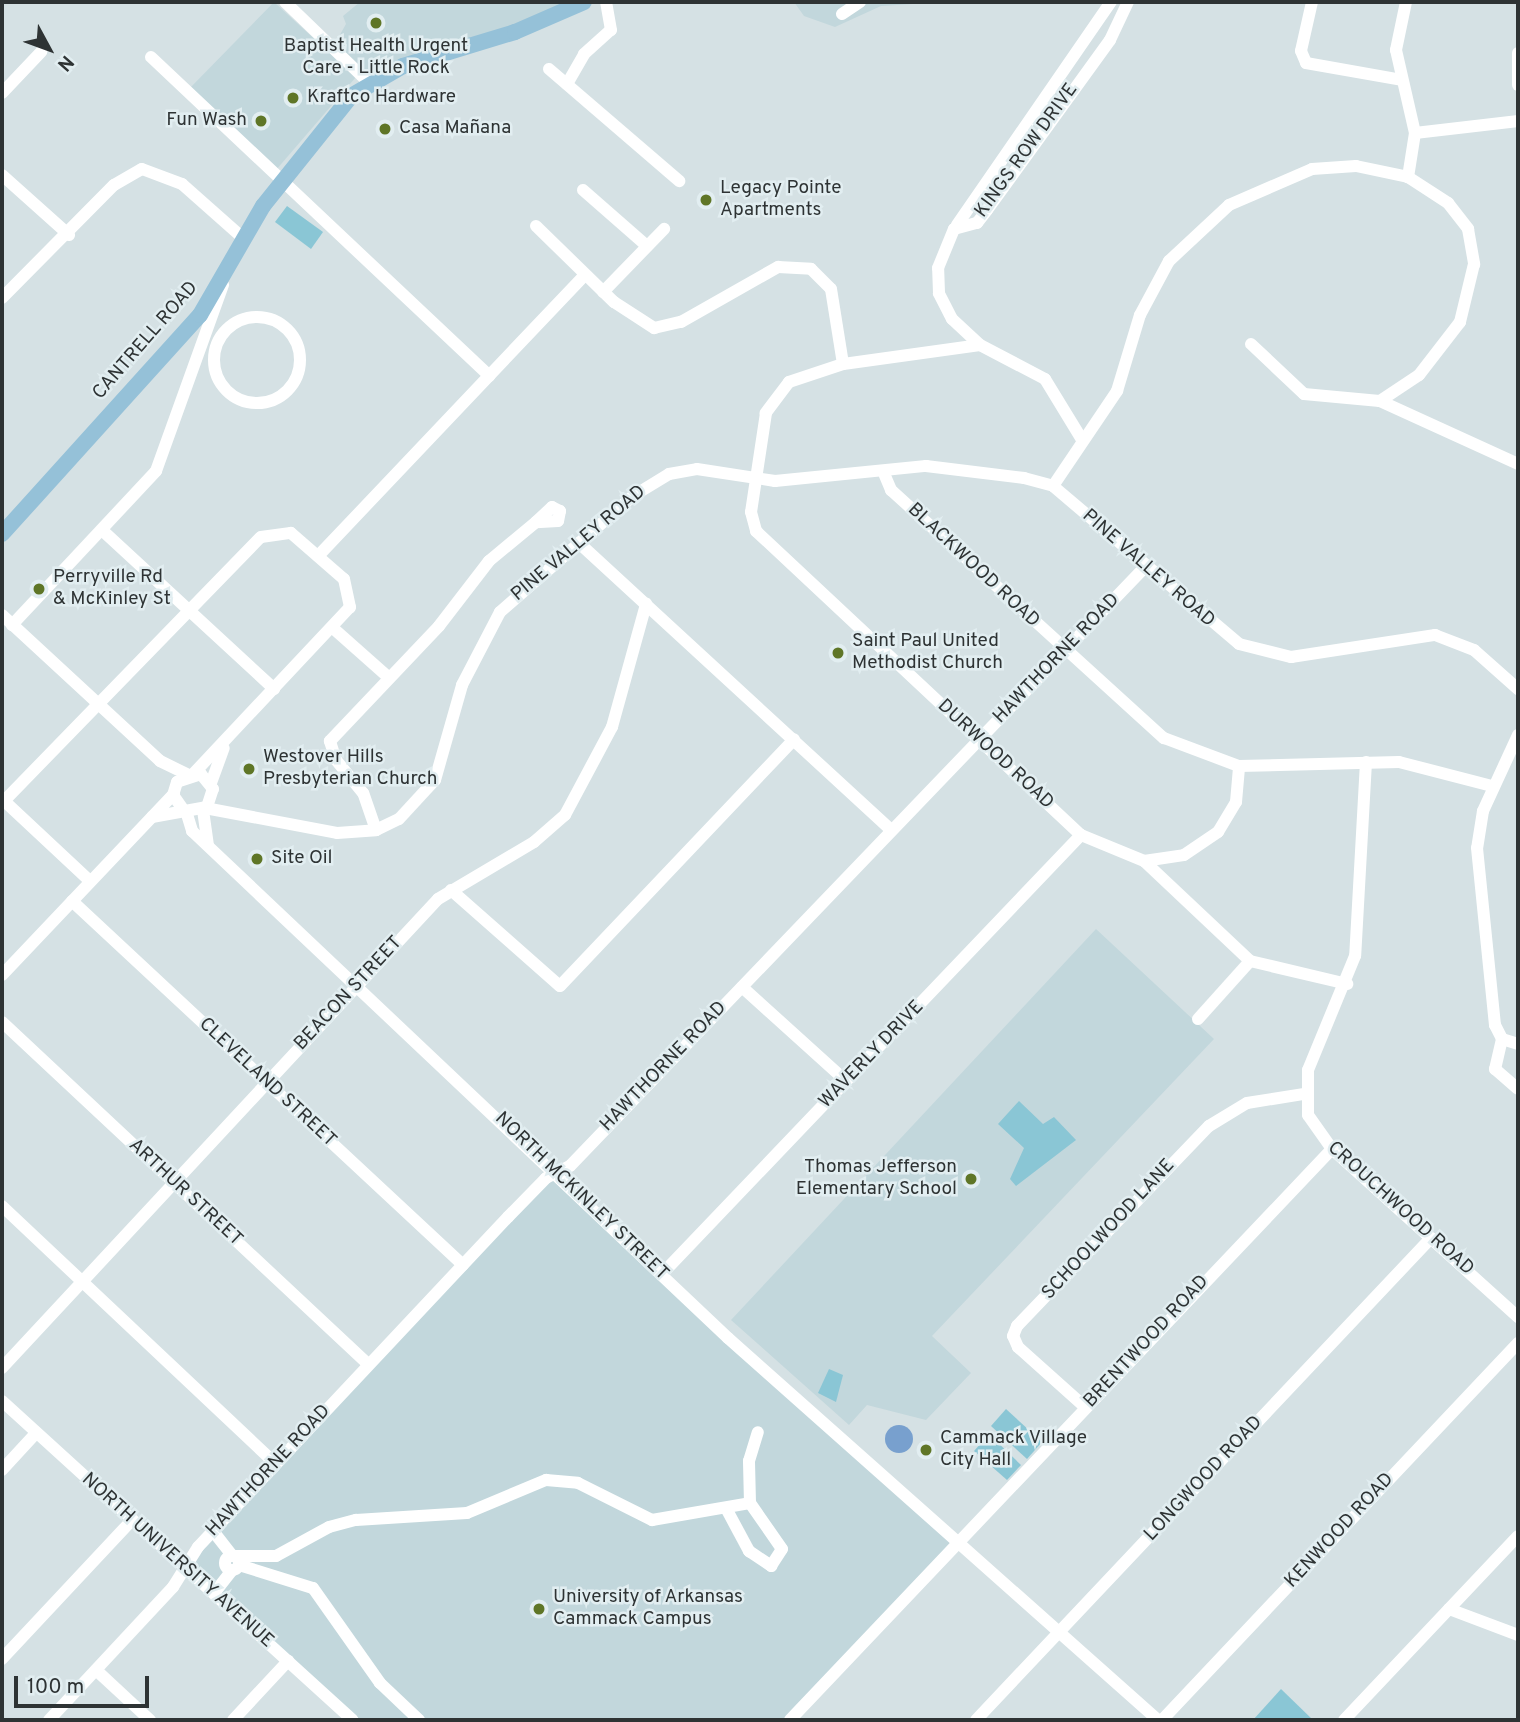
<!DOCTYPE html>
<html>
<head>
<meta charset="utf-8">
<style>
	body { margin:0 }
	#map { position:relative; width:1520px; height:1722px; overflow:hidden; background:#d5e1e4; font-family:Overpass,sans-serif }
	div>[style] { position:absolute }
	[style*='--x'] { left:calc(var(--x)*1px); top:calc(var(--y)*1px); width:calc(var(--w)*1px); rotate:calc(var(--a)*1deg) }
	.built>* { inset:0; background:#c2d7dc }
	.green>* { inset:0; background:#8ac6d5 }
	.water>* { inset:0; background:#78a0ce }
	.round { border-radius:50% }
	.minor>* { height:12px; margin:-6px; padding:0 6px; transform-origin:6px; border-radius:6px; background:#fff }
	.minor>.ring { margin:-6px; padding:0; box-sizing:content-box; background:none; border:12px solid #fff; border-radius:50% }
	.major>* { height:16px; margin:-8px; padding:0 8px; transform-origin:8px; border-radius:8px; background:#95c1d8 }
	.dots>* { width:19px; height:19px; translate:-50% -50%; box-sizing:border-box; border:4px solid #e2eef1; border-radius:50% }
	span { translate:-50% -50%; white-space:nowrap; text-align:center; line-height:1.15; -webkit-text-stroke:5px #e2eef1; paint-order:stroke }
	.poi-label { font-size:19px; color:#2e3334 }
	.left { translate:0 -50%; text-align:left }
	.right { translate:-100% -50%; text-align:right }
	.street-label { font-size:19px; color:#2e3334 }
	.frame { position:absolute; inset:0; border:4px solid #2e3334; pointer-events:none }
	.north { position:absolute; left:14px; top:14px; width:70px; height:70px; -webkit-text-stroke:5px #e2eef1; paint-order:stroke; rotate:131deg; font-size:19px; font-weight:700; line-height:28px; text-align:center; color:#2e3334 }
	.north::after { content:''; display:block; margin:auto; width:24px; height:32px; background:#2e3334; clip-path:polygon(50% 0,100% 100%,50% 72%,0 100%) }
	.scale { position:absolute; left:14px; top:1676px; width:135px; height:32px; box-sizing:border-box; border:4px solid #2e3334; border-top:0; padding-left:9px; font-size:21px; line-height:24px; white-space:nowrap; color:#2e3334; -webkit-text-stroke:5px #e2eef1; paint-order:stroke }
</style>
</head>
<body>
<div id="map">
	<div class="built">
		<i style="clip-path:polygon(274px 2px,356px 77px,276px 170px,189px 89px)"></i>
		<i style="clip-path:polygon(360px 2px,584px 2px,368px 82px,333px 47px,346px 24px,343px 16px)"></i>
		<i style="clip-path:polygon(794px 2px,943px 2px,881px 6px,835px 27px,804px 16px)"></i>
		<i style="clip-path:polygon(1096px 929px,1214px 1039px,932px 1336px,971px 1373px,926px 1420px,867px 1405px,849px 1425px,731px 1320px)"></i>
		<i style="clip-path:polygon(551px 1175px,960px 1540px,790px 1720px,353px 1720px,185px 1566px)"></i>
	</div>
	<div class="green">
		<i style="clip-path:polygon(287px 206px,323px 232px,311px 249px,275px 222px)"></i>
		<i style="clip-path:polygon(1019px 1101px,1043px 1124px,1054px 1117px,1076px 1140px,1016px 1186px,1010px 1179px,1024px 1148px,998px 1124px)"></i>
		<i style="clip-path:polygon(829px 1369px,843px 1375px,836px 1402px,818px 1393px)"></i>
		<i style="clip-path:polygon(1006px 1409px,1042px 1442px,1027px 1459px,991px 1426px)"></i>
		<i style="clip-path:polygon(989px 1434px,1021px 1465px,1007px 1480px,974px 1451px)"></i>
		<i style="clip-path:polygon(1281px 1689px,1313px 1720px,1253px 1720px)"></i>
	</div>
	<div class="water">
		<i class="round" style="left:885px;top:1425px;width:28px;height:28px"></i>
	</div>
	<div class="minor">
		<i style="--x:285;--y:2;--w:115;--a:43.9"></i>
		<i style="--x:1312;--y:2;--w:50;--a:102.7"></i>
		<i style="--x:1301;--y:51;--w:13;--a:67"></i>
		<i style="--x:1306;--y:63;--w:97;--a:10"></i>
		<i style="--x:1406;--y:2;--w:49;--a:101.8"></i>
		<i style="--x:1396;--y:50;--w:85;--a:77.1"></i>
		<i style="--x:1415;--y:133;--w:45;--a:99"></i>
		<i style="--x:842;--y:14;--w:22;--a:-34"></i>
		<i style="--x:1518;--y:53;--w:32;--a:90"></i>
		<i style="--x:151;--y:57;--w:465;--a:43.3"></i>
		<i style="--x:549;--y:69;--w:172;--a:40.7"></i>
		<i style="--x:567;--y:84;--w:34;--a:-60"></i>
		<i style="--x:584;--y:54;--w:36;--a:-42"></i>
		<i style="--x:611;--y:30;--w:28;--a:-100"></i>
		<i style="--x:2;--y:93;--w:57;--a:-46.4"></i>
		<i style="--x:1415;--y:133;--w:104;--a:-6.6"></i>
		<i style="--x:2;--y:175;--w:90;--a:41.8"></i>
		<i style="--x:583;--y:190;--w:85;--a:41.2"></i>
		<i style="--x:957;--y:225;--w:271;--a:-55.4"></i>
		<i style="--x:536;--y:226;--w:109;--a:44.3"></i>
		<i style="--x:614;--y:302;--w:48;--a:33"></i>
		<i style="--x:654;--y:328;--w:28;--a:-13"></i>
		<i style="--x:681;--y:322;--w:112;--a:-29.6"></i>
		<i style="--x:778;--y:267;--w:33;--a:3"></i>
		<i style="--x:811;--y:269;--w:28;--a:45"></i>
		<i style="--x:831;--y:289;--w:76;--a:80.9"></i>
		<i style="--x:603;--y:292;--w:88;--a:-45.9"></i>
		<i style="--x:2;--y:298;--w:159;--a:-45.3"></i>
		<i style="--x:114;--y:185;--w:32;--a:-30"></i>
		<i style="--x:142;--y:169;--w:43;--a:20.6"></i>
		<i style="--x:182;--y:184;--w:83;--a:41.6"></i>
		<i class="ring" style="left:214px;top:317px;width:74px;height:74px"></i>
		<i style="--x:1251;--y:344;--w:73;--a:43.3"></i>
		<i style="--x:1304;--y:394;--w:76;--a:5.3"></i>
		<i style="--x:1380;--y:401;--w:152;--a:24.5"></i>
		<i style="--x:980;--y:345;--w:138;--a:172.1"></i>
		<i style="--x:843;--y:364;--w:57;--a:161.6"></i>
		<i style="--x:789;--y:382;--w:39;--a:127"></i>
		<i style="--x:766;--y:413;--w:100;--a:98.6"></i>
		<i style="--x:751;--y:512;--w:20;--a:75"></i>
		<i style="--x:756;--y:531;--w:445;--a:43.1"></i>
		<i style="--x:1081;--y:835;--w:68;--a:22.4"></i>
		<i style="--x:1144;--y:861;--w:146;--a:43.3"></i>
		<i style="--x:1250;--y:961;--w:100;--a:13.3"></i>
		<i style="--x:1081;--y:438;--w:69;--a:-121.4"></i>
		<i style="--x:1045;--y:379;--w:73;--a:-152.4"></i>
		<i style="--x:980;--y:345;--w:38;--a:-137"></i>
		<i style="--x:952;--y:319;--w:29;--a:-117"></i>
		<i style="--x:939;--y:293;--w:25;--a:-92"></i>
		<i style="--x:938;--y:268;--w:42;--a:-67.7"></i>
		<i style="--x:954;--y:229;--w:24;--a:-15"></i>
		<i style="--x:977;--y:223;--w:16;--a:-52"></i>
		<i style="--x:987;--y:210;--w:210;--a:-54.1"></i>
		<i style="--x:1110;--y:40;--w:42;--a:-64.7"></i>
		<i style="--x:883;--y:471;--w:21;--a:67"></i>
		<i style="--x:891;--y:490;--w:369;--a:42.3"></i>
		<i style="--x:1164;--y:738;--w:80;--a:20.5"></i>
		<i style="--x:1239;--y:766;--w:160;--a:-1.4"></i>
		<i style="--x:1399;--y:762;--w:96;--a:14.5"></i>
		<i style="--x:1053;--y:486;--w:115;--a:-56"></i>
		<i style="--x:1117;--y:391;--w:79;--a:-73.2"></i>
		<i style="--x:1140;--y:315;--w:61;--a:-61.8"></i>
		<i style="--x:1169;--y:261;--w:82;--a:-43"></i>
		<i style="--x:1229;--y:205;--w:90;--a:-23.4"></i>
		<i style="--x:1312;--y:169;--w:44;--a:-3.9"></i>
		<i style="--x:1356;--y:166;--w:53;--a:11.9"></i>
		<i style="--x:1408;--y:177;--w:48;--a:33"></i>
		<i style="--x:1448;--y:203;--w:33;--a:52"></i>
		<i style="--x:1468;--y:229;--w:36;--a:80"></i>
		<i style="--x:1474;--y:264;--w:60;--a:103.6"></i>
		<i style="--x:1460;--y:322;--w:67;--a:127.7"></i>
		<i style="--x:1419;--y:375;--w:47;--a:146.3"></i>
		<i style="--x:552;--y:507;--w:9;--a:27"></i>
		<i style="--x:560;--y:511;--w:10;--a:101"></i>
		<i style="--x:558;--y:521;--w:22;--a:177"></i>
		<i style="--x:536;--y:522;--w:22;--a:-43"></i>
		<i style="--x:103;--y:531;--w:233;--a:42.7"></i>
		<i style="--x:579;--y:543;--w:424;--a:42.6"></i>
		<i style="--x:319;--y:555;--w:386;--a:-46.5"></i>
		<i style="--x:2;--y:615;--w:215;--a:42.7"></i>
		<i style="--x:160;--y:761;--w:30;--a:26"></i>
		<i style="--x:12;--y:625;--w:211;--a:-46.9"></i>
		<i style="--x:156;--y:471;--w:198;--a:-70.2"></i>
		<i style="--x:334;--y:629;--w:72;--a:41.6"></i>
		<i style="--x:1518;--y:735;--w:84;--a:114.7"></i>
		<i style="--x:1483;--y:811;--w:37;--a:99"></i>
		<i style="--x:1477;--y:848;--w:178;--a:84.2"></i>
		<i style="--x:1495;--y:1025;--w:16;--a:63"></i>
		<i style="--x:1502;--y:1039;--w:17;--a:17"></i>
		<i style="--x:1366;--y:762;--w:194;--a:93.2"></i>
		<i style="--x:1355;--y:956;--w:123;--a:112.4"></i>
		<i style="--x:1308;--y:1070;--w:45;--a:90"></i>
		<i style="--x:1308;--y:1115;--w:42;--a:54.8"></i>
		<i style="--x:1332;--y:1149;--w:251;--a:42.1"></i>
		<i style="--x:211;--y:783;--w:37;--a:-70"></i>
		<i style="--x:2;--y:799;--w:120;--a:43"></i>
		<i style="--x:4;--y:801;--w:368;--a:-45.8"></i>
		<i style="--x:261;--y:537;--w:30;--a:-8"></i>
		<i style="--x:291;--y:533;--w:70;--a:41"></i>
		<i style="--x:344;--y:579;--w:29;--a:78"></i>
		<i style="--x:350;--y:607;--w:228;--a:133.2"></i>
		<i style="--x:205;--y:808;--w:134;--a:10.7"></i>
		<i style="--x:337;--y:833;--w:39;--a:-4"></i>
		<i style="--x:376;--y:830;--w:25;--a:-26"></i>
		<i style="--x:399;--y:819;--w:53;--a:-47.3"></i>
		<i style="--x:435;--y:780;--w:99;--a:-74.1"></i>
		<i style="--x:462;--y:685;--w:82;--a:-62.5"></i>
		<i style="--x:500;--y:612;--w:176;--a:-41.1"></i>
		<i style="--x:633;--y:496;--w:42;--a:-31.4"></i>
		<i style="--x:669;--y:474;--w:28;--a:-10"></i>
		<i style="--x:697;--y:469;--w:79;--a:8.7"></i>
		<i style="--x:775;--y:481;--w:152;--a:-5.7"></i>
		<i style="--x:926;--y:466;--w:99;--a:7"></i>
		<i style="--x:1024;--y:478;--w:30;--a:15"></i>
		<i style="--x:1053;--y:486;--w:244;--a:40.3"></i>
		<i style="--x:1239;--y:644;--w:54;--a:14"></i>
		<i style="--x:1291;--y:657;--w:146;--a:-8.7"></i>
		<i style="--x:1435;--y:635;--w:42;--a:21"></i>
		<i style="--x:1474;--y:650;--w:59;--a:41.6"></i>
		<i style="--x:203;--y:810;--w:35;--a:82"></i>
		<i style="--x:186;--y:811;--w:21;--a:73"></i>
		<i style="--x:192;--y:831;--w:738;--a:43.41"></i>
		<i style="--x:728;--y:1338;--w:575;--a:41.62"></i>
		<i style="--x:152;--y:817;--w:56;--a:-10.3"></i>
		<i style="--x:207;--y:807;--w:19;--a:-72"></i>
		<i style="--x:213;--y:789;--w:19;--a:-129"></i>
		<i style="--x:201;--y:774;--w:25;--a:162"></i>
		<i style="--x:177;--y:782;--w:14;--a:107"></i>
		<i style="--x:173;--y:795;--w:19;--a:55"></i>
		<i style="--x:376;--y:830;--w:39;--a:-109"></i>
		<i style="--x:363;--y:793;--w:43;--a:-129.3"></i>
		<i style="--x:336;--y:760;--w:20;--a:-108"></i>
		<i style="--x:330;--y:741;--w:158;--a:-46.5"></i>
		<i style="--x:439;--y:626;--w:82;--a:-52.4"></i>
		<i style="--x:489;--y:561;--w:61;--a:-39.7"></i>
		<i style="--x:1144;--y:861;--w:40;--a:-8.5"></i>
		<i style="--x:1184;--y:855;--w:41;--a:-34.1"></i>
		<i style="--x:1218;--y:832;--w:35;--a:-59"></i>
		<i style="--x:1236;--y:802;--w:36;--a:-85"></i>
		<i style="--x:451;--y:890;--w:145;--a:41.4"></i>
		<i style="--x:560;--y:986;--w:340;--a:-46.5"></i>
		<i style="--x:72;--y:901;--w:534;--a:42.95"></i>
		<i style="--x:2;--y:975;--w:250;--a:-46.5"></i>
		<i style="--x:742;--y:987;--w:140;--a:42.1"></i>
		<i style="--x:1198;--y:1019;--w:78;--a:-48.1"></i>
		<i style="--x:2;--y:1022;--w:501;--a:43.06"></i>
		<i style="--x:1502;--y:1039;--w:31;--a:103"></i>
		<i style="--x:1495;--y:1069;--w:30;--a:41"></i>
		<i style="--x:2;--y:1206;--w:376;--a:43.3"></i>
		<i style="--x:662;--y:1274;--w:607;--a:-46.34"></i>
		<i style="--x:2;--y:1368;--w:640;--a:-47.09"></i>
		<i style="--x:438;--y:899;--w:112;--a:-30.7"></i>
		<i style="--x:534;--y:842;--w:41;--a:-41.1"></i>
		<i style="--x:565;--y:815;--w:100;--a:-61.9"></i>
		<i style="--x:612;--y:727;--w:128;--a:-74.5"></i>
		<i style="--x:2;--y:1401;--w:474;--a:42.3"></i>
		<i style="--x:1085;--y:1407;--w:90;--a:-138.2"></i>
		<i style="--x:1018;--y:1347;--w:12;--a:-114"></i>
		<i style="--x:1013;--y:1336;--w:11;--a:-68"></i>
		<i style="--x:1017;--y:1326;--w:277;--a:-46.2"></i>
		<i style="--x:1209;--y:1126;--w:44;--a:-31.2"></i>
		<i style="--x:1247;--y:1103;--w:58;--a:-9"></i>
		<i style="--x:2;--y:1470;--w:50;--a:-47.4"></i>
		<i style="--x:727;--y:1510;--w:47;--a:61.8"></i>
		<i style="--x:749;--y:1551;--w:27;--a:34"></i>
		<i style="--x:771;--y:1566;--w:20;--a:-57"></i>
		<i style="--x:782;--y:1549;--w:56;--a:-124.8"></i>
		<i style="--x:750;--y:1503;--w:42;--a:-91.4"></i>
		<i style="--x:749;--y:1461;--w:30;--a:-73"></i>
		<i style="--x:213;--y:1531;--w:31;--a:52"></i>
		<i class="ring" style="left:225px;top:1556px;width:2px;height:2px"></i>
		<i style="--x:235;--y:1556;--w:41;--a:0"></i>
		<i style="--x:276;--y:1556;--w:60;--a:-28.7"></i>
		<i style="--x:329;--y:1527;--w:28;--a:-15"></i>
		<i style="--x:356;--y:1520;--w:111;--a:-3.6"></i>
		<i style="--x:467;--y:1513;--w:86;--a:-22.7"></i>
		<i style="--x:546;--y:1480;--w:32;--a:5"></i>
		<i style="--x:578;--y:1483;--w:83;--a:26.6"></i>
		<i style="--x:652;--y:1520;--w:99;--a:-9.8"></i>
		<i style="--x:239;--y:1565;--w:77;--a:17.3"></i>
		<i style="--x:313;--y:1588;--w:116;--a:54.8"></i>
		<i style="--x:380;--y:1683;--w:54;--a:43.5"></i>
		<i style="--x:215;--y:1592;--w:28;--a:-52"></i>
		<i style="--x:1449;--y:1609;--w:74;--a:20.6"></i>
		<i style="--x:2;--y:1659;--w:189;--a:-46.9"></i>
		<i style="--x:96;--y:1670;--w:74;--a:42.8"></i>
		<i style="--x:49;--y:1720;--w:182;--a:-47"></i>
		<i style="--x:173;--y:1587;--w:47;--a:-58"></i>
		<i style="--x:198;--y:1547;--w:453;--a:-46.8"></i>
		<i style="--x:508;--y:1217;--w:54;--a:-45.7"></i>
		<i style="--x:546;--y:1178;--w:27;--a:-27"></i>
		<i style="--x:570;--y:1166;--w:830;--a:-46.17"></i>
		<i style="--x:233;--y:1720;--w:81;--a:-47"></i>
		<i style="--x:790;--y:1720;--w:787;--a:-46.49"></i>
		<i style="--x:976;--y:1720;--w:663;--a:-46.65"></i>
		<i style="--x:1162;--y:1720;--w:519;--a:-46.64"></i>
		<i style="--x:1344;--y:1720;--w:253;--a:-46.6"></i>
	</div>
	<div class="major">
		<i style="--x:2;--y:534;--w:295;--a:-47.9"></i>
		<i style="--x:200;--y:315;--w:126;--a:-60"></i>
		<i style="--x:263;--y:206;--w:141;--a:-51.3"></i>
		<i style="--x:351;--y:96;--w:60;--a:-30"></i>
		<i style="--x:403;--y:66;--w:117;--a:-16.9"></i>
		<i style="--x:515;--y:32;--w:75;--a:-23.5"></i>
	</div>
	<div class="dots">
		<i style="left:376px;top:23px;background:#5f7627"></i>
		<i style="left:293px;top:98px;background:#5f7627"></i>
		<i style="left:261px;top:121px;background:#5f7627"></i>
		<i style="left:385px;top:129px;background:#5f7627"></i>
		<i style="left:706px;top:200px;background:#5f7627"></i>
		<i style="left:39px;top:589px;background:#5f7627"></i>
		<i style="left:838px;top:653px;background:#5f7627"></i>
		<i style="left:249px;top:769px;background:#5f7627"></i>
		<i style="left:257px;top:859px;background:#5f7627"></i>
		<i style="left:971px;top:1179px;background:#5f7627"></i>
		<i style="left:926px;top:1450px;background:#5f7627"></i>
		<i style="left:539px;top:1609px;background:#5f7627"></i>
	</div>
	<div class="poi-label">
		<span style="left:376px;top:58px">Baptist Health Urgent<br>Care - Little Rock</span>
		<span class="left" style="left:307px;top:98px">Kraftco Hardware</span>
		<span class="right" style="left:247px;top:121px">Fun Wash</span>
		<span class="left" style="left:399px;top:129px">Casa Mañana</span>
		<span class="left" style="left:720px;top:200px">Legacy Pointe<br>Apartments</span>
		<span class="left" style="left:53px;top:589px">Perryville Rd<br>&amp; McKinley St</span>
		<span class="left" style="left:852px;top:653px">Saint Paul United<br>Methodist Church</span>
		<span class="left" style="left:263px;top:769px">Westover Hills<br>Presbyterian Church</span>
		<span class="left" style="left:271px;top:859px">Site Oil</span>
		<span class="right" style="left:957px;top:1179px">Thomas Jefferson<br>Elementary School</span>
		<span class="left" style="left:940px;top:1450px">Cammack Village<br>City Hall</span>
		<span class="left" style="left:553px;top:1609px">University of Arkansas<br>Cammack Campus</span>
	</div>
	<div class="street-label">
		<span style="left:1027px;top:151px;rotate:-54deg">KINGS ROW DRIVE</span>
		<span style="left:146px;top:341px;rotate:-49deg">CANTRELL ROAD</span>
		<span style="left:579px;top:544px;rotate:-40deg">PINE VALLEY ROAD</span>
		<span style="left:973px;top:566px;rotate:43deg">BLACKWOOD ROAD</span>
		<span style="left:1148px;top:569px;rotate:41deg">PINE VALLEY ROAD</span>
		<span style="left:1057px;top:659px;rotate:-46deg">HAWTHORNE ROAD</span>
		<span style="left:995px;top:755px;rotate:43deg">DURWOOD ROAD</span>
		<span style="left:349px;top:994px;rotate:-47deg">BEACON STREET</span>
		<span style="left:872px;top:1055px;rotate:-46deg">WAVERLY DRIVE</span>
		<span style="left:664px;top:1067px;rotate:-46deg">HAWTHORNE ROAD</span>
		<span style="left:267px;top:1083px;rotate:43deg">CLEVELAND STREET</span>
		<span style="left:185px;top:1193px;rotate:43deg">ARTHUR STREET</span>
		<span style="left:581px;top:1197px;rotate:44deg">NORTH MCKINLEY STREET</span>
		<span style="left:1400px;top:1209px;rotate:42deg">CROUCHWOOD ROAD</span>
		<span style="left:1109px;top:1230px;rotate:-47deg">SCHOOLWOOD LANE</span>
		<span style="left:1147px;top:1342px;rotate:-47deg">BRENTWOOD ROAD</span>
		<span style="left:269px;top:1471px;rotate:-47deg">HAWTHORNE ROAD</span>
		<span style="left:1204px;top:1479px;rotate:-47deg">LONGWOOD ROAD</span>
		<span style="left:1340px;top:1531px;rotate:-47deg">KENWOOD ROAD</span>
		<span style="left:177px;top:1561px;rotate:42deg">NORTH UNIVERSITY AVENUE</span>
	</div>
	<div class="frame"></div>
	<div class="north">N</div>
	<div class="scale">100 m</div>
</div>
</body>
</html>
